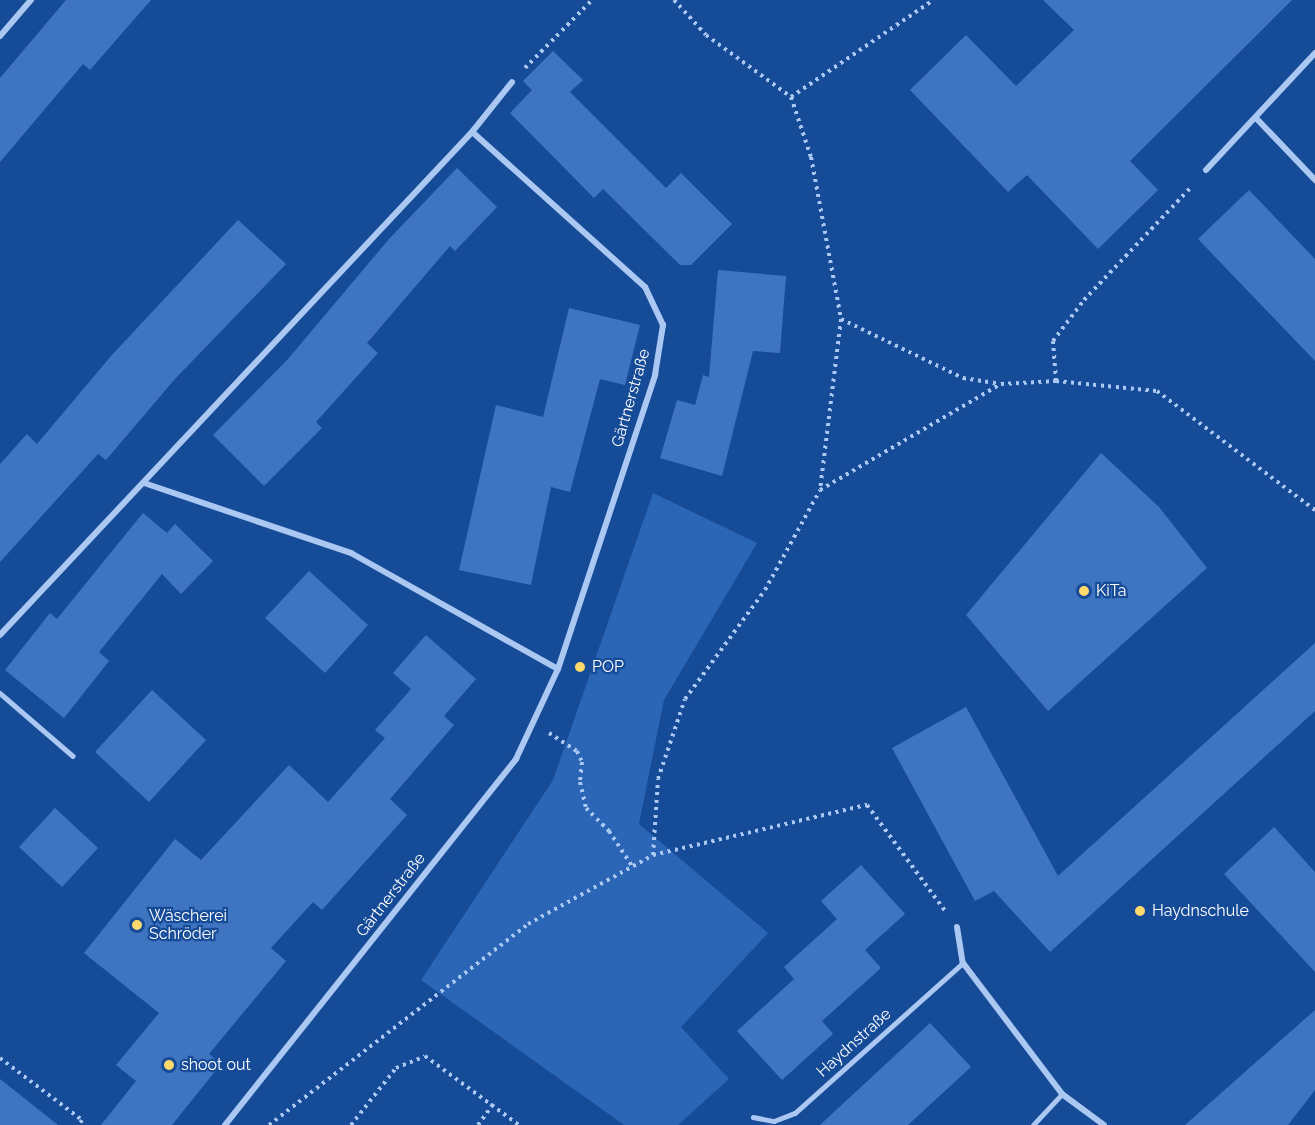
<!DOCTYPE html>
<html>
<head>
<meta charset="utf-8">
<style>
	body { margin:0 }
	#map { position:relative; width:1315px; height:1125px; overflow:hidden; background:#164b98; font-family:Raleway,sans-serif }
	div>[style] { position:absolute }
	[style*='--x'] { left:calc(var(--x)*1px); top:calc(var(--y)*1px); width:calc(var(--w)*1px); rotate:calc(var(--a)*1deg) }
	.green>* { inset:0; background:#2a65b6 }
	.building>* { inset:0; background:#3f75c0 }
	.path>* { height:4px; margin-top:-2px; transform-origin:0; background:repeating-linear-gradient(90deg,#aac8f2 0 3px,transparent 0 7.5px) }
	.lane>* { height:4.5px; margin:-2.25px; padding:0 2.25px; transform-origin:2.25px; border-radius:2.25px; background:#aac8f2 }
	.street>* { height:6px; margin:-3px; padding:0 3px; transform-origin:3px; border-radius:3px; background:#aac8f2 }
	.dots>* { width:16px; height:16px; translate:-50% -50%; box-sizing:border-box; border:3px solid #164b98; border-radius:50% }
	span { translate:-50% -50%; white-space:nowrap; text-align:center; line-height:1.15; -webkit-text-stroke:4.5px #164b98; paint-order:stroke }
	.street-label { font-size:16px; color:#fff }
	.poi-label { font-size:16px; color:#fff }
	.left { translate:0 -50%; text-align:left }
</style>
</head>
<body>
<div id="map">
	<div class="green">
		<i style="clip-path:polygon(653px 493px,757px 543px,664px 700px,639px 824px,768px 933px,681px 1027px,729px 1079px,678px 1125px,624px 1125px,421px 980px,553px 780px)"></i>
	</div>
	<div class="building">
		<i style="clip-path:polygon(66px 0,151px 0,90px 70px,83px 64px,0 162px,0 78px)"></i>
		<i style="clip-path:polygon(1043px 0,1292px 0,1130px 161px,1158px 190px,1098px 249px,1027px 175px,1008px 192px,910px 90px,966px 35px,1016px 86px,1074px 30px)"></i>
		<i style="clip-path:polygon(553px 51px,583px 80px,570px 92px,666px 188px,681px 173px,732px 224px,691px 265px,680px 265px,603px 189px,594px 198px,510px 113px,532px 90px,523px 81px)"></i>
		<i style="clip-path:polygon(457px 168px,497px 207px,455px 251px,450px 246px,367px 343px,378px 353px,316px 422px,322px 428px,264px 486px,213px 435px,288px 359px,389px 239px)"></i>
		<i style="clip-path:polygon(1249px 190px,1315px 259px,1315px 361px,1198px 239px)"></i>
		<i style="clip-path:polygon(238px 220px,286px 264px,174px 380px,106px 460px,98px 454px,0 562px,0 464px,27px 434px,37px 444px,111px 356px)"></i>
		<i style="clip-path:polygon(718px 270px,786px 276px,780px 353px,753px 351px,722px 476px,660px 458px,677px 400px,695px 405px,703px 375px,709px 377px)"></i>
		<i style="clip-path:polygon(569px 308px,640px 325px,625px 385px,600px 379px,570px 492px,551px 487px,531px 585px,459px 570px,496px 405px,543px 417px)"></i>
		<i style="clip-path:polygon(1101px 453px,1159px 507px,1207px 568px,1048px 711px,966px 615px)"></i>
		<i style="clip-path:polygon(143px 513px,167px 533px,175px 524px,213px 561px,181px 594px,162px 574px,99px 652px,109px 661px,64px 718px,5px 670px,50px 613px,57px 619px)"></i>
		<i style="clip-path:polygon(309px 571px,368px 625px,325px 673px,265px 618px)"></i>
		<i style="clip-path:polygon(426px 635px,476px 679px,444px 716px,454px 725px,390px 799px,407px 815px,322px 910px,313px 902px,271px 948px,286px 961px,209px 1054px,221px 1064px,172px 1125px,101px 1125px,136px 1081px,116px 1065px,159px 1013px,84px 953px,175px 839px,201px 860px,289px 765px,328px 802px,385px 738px,375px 730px,411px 689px,393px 673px)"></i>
		<i style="clip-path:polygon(1315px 643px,1315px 711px,1050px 952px,994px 891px,975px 901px,892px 748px,966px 707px,1058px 876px)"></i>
		<i style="clip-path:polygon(152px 690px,206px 740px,149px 802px,95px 752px)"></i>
		<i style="clip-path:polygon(55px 808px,98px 848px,62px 887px,19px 847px)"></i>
		<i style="clip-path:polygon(1274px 827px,1315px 872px,1315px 972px,1224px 874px)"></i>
		<i style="clip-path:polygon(861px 865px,905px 914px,865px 950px,881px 968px,822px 1021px,833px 1034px,782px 1080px,737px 1031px,794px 979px,784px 967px,837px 919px,821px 901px)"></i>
		<i style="clip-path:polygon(1315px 1010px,1315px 1090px,1288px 1125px,1185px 1125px)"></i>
		<i style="clip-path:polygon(930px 1023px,971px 1067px,908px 1125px,820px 1125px)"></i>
		<i style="clip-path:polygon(0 1079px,58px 1125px,0 1125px)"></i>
	</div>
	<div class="path">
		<i style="--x:674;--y:0;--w:47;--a:47.6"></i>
		<i style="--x:706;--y:35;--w:105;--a:36.1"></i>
		<i style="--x:791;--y:97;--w:63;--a:71.6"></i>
		<i style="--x:811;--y:157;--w:165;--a:79.5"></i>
		<i style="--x:841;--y:319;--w:171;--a:97"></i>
		<i style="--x:525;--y:68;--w:95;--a:-45.4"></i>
		<i style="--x:791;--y:97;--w:172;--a:-34.3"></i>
		<i style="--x:841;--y:319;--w:136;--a:25.8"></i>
		<i style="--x:963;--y:378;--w:37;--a:9"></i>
		<i style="--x:1056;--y:381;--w:40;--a:-94.3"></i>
		<i style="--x:1053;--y:341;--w:51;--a:-52.9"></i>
		<i style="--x:1084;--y:300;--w:157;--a:-46.5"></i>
		<i style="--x:549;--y:733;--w:33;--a:33"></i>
		<i style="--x:577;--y:751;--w:12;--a:66"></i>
		<i style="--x:582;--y:762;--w:20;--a:96"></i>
		<i style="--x:580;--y:782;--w:27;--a:77"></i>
		<i style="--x:586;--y:808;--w:33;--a:45"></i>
		<i style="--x:609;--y:831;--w:42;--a:56.7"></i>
		<i style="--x:653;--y:855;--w:220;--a:-13.2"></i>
		<i style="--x:867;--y:805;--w:133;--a:53.6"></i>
		<i style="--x:0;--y:1058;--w:103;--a:37.1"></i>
		<i style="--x:82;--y:1120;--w:6;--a:121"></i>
		<i style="--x:269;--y:1125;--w:328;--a:-37.8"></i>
		<i style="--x:528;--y:924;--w:143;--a:-28.9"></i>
		<i style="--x:653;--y:855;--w:76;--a:-86.2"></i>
		<i style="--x:658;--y:779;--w:84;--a:-71.4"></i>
		<i style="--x:685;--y:699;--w:135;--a:-53.7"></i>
		<i style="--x:765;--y:590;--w:114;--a:-61.2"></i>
		<i style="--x:820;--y:490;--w:210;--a:-30.4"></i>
		<i style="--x:1001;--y:384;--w:55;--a:-3.1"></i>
		<i style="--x:1056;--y:381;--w:101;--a:5.7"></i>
		<i style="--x:1157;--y:391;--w:198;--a:37"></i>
		<i style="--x:351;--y:1125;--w:73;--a:-51.7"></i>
		<i style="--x:396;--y:1068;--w:31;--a:-22"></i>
		<i style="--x:425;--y:1056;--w:117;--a:36.3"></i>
		<i style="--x:478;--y:1125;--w:27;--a:-54"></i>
	</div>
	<div class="lane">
		<i style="--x:0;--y:693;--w:96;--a:40.8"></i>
		<i style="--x:753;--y:1117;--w:21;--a:11"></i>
		<i style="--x:774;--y:1121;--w:22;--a:-21"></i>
		<i style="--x:795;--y:1113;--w:225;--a:-41.8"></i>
		<i style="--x:1033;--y:1125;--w:42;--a:-46.9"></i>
	</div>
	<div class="street">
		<i style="--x:0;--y:36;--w:48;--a:-49.3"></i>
		<i style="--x:1256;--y:118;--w:86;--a:46.4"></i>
		<i style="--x:1206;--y:170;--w:160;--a:-47"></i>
		<i style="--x:144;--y:483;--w:219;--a:18.7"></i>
		<i style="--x:351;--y:553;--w:237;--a:29.3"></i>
		<i style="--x:0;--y:635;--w:690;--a:-46.82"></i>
		<i style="--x:957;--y:927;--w:36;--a:81"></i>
		<i style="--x:963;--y:963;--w:164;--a:52.9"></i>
		<i style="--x:1062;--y:1094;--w:52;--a:36.4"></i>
		<i style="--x:225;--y:1125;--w:468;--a:-51.5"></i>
		<i style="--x:516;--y:759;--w:99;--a:-65"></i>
		<i style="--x:558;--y:669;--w:310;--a:-71.7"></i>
		<i style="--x:655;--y:375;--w:51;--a:-80.9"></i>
		<i style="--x:663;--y:325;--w:42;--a:-115.3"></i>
		<i style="--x:645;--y:287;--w:232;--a:-138.1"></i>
		<i style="--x:472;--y:132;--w:64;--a:-51.3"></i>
	</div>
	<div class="dots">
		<i style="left:1084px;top:591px;background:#ffd96b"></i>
		<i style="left:580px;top:667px;background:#ffd96b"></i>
		<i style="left:1140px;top:911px;background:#ffd96b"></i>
		<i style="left:137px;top:925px;background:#ffd96b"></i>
		<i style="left:169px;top:1065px;background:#ffd96b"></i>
	</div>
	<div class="street-label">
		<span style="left:631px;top:398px;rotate:-74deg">Gärtnerstraße</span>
		<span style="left:391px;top:895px;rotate:-52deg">Gärtnerstraße</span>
		<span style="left:854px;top:1043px;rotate:-42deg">Haydnstraße</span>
	</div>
	<div class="poi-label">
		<span class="left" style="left:1096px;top:591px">KiTa</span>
		<span class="left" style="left:592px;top:667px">POP</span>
		<span class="left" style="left:1152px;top:911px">Haydnschule</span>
		<span class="left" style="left:149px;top:925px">Wäscherei<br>Schröder</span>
		<span class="left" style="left:181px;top:1065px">shoot out</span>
	</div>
</div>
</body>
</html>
